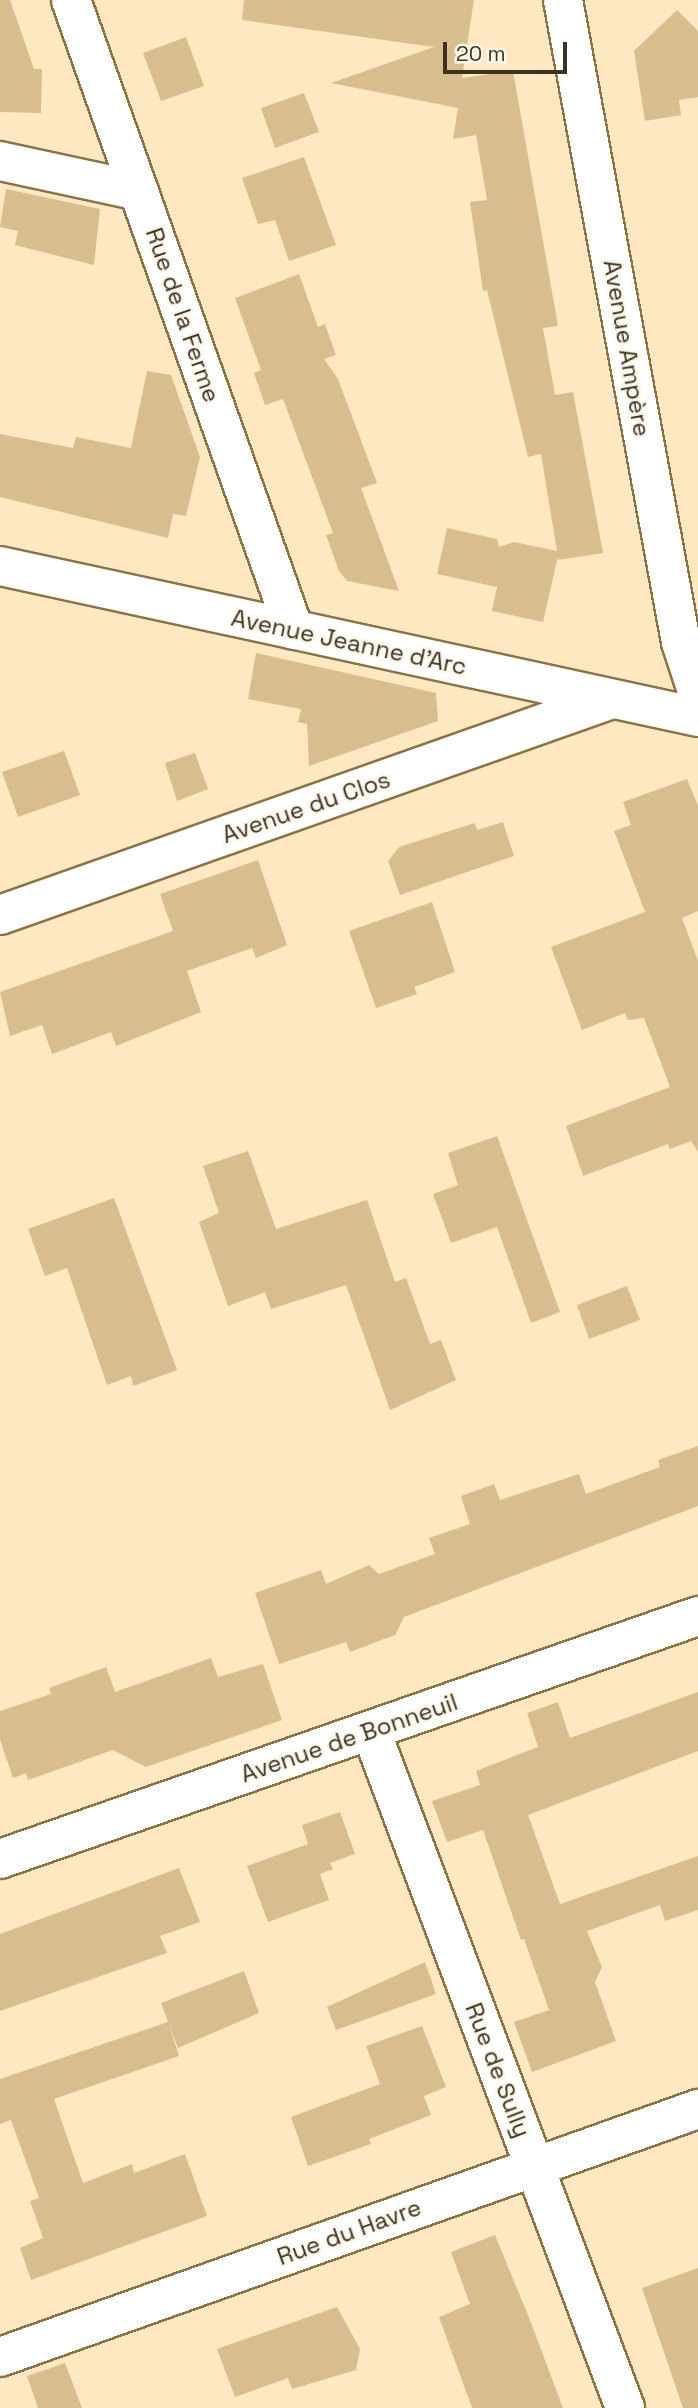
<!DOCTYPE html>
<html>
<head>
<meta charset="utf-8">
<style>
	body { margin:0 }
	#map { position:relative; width:698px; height:2408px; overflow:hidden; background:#fde8c1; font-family:"Space Grotesk",sans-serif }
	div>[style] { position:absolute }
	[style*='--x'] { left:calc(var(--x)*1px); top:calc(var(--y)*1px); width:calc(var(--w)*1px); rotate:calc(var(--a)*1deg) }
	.building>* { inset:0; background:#d8be8f }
	.roads { filter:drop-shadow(2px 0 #8b7346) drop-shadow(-2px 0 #8b7346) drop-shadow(0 2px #8b7346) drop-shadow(0 -2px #8b7346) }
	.minor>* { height:38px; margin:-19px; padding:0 19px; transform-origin:19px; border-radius:19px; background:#fff }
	span { translate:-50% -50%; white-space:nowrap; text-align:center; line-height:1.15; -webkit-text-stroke:5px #fcf7ed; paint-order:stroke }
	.street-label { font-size:24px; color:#3c321f }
	.scale { position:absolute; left:443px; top:42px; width:124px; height:32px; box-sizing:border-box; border:4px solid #3c321f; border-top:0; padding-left:9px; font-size:21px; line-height:24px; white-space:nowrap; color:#3c321f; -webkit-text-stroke:5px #fcf7ed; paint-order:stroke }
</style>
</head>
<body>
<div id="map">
	<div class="building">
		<i style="clip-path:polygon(0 0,10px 0,34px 69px,42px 69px,41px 113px,0 112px)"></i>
		<i style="clip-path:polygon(244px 0,474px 0,462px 78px,513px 71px,558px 326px,543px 328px,555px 395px,573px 392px,603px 553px,558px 560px,558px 556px,543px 622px,492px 611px,497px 587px,437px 574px,447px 528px,497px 539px,499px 547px,514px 542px,557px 551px,541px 454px,528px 457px,487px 290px,483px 291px,470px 202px,487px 200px,476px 135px,453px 139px,458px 108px,331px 83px,434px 47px,242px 20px)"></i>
		<i style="clip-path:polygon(677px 10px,698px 31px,698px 97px,679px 100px,681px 115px,645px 121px,634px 51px)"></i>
		<i style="clip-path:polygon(186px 37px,204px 86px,161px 101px,143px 53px)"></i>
		<i style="clip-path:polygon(304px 93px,319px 132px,275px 148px,261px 108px)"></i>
		<i style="clip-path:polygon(304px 157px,336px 245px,289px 261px,275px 220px,258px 224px,242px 178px)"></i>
		<i style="clip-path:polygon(6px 189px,100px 209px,94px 265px,15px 245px,18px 231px,0 227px)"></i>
		<i style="clip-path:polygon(299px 274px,318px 327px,325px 324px,336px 355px,324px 359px,338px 379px,377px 483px,361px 488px,399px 591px,347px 581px,339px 571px,326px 535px,333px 533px,283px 399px,265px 405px,254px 373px,261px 370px,235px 298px)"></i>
		<i style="clip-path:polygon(147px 371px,171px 375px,200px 457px,186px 516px,173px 514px,168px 538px,0 497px,0 434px,73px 448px,76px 437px,131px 448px)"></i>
		<i style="clip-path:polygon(256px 653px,436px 693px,438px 721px,309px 766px,307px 724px,298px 722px,301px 709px,248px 699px)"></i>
		<i style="clip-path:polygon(64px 751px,80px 795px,18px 817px,2px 772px)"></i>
		<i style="clip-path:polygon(195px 753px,208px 789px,177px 801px,165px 763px)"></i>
		<i style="clip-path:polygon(687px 779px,698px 806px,698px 911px,682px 918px,698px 961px,698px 1152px,691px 1141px,670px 1149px,668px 1144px,583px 1176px,566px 1126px,670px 1087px,644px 1018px,628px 1020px,625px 1013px,582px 1030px,551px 947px,645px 912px,614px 831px,631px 825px,623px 802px)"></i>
		<i style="clip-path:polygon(503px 822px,514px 856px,400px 895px,388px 861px,399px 847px,475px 823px,477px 830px)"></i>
		<i style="clip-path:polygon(258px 860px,287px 945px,256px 958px,252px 948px,187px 971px,201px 1012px,116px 1046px,111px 1032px,52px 1054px,42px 1025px,10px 1036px,0 992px,173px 931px,160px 894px)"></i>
		<i style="clip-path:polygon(432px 902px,455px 972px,414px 987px,417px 994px,376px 1008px,349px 931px)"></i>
		<i style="clip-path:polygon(497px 1136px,560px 1312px,531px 1323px,497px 1227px,451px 1243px,433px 1194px,458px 1185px,448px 1153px)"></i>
		<i style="clip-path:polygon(248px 1151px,276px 1229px,367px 1200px,395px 1282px,406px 1278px,430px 1344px,441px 1340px,456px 1380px,390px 1410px,346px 1285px,271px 1309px,265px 1292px,228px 1306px,199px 1222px,219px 1213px,203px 1166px)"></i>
		<i style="clip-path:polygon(114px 1198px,177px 1370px,133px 1386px,131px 1376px,107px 1385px,67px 1268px,45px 1276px,28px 1229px)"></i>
		<i style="clip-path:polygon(627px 1286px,640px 1320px,589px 1339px,577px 1305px)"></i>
		<i style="clip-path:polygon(698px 1446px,698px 1506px,404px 1617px,395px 1635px,350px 1652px,346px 1642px,279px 1664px,255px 1593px,321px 1570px,326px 1584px,369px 1565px,379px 1574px,435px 1554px,429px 1538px,470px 1524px,461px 1496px,494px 1484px,500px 1500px,579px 1474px,586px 1494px,660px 1467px,658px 1460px)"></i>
		<i style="clip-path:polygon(211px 1658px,218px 1677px,263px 1664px,282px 1720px,146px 1767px,113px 1750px,28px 1780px,26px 1773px,13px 1778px,0 1740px,0 1711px,51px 1694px,49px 1688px,106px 1667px,115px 1692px)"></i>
		<i style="clip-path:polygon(698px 1692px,698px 1751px,528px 1815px,560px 1904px,698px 1856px,698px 1910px,665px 1921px,660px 1905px,587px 1931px,602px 1967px,595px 1982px,616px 2041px,532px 2072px,514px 2022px,549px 2010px,524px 1939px,521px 1940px,483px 1830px,447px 1842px,432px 1801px,480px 1785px,476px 1771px,538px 1747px,527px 1713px,558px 1702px,570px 1738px)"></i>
		<i style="clip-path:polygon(340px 1812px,355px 1854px,330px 1863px,333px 1869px,320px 1874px,329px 1900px,268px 1922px,247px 1866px,308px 1844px,302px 1825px)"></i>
		<i style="clip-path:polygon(179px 1868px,200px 1922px,160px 1936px,167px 1953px,0 2011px,0 1934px)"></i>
		<i style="clip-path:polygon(425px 1962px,436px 1994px,336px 2030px,327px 2007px)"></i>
		<i style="clip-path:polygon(244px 1971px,259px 2013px,178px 2048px,169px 2024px,179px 2056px,54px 2099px,83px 2183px,132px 2164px,134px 2173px,185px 2154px,207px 2216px,31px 2280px,20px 2248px,43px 2238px,30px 2201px,39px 2198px,11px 2120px,0 2124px,0 2079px,168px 2022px,161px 2003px)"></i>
		<i style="clip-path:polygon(422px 2026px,446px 2087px,424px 2096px,431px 2115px,369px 2139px,371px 2144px,308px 2166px,291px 2117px,380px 2084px,366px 2046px)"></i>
		<i style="clip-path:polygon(495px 2235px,530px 2320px,563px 2408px,472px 2408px,439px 2317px,470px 2304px,451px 2252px)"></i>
		<i style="clip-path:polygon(698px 2268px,698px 2408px,683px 2408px,642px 2288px)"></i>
		<i style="clip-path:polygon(337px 2307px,360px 2349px,356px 2370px,292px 2389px,288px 2378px,235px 2397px,217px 2349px)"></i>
		<i style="clip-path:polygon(65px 2363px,82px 2408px,38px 2408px,27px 2376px)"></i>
	</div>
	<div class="roads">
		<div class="minor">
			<i style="--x:71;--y:0;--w:668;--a:70.51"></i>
			<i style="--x:563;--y:0;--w:653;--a:79.59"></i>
			<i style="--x:681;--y:642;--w:55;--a:71.9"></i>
			<i style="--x:0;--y:161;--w:142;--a:12.2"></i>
			<i style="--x:0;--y:566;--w:714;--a:12.21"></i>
			<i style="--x:0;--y:915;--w:649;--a:-19.44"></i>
			<i style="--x:371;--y:1731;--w:723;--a:69.43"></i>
			<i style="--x:0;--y:1859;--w:739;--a:-19.19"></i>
			<i style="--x:0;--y:2357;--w:741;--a:-19.56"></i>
		</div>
	</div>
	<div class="street-label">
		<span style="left:183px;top:315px;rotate:71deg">Rue de la Ferme</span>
		<span style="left:627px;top:348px;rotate:80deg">Avenue Ampère</span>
		<span style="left:349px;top:642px;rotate:12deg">Avenue Jeanne d'Arc</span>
		<span style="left:306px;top:807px;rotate:-19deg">Avenue du Clos</span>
		<span style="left:349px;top:1738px;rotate:-19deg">Avenue de Bonneuil</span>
		<span style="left:498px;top:2070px;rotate:69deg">Rue de Sully</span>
		<span style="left:349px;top:2232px;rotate:-20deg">Rue du Havre</span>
	</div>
	<div class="scale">20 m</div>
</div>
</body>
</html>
